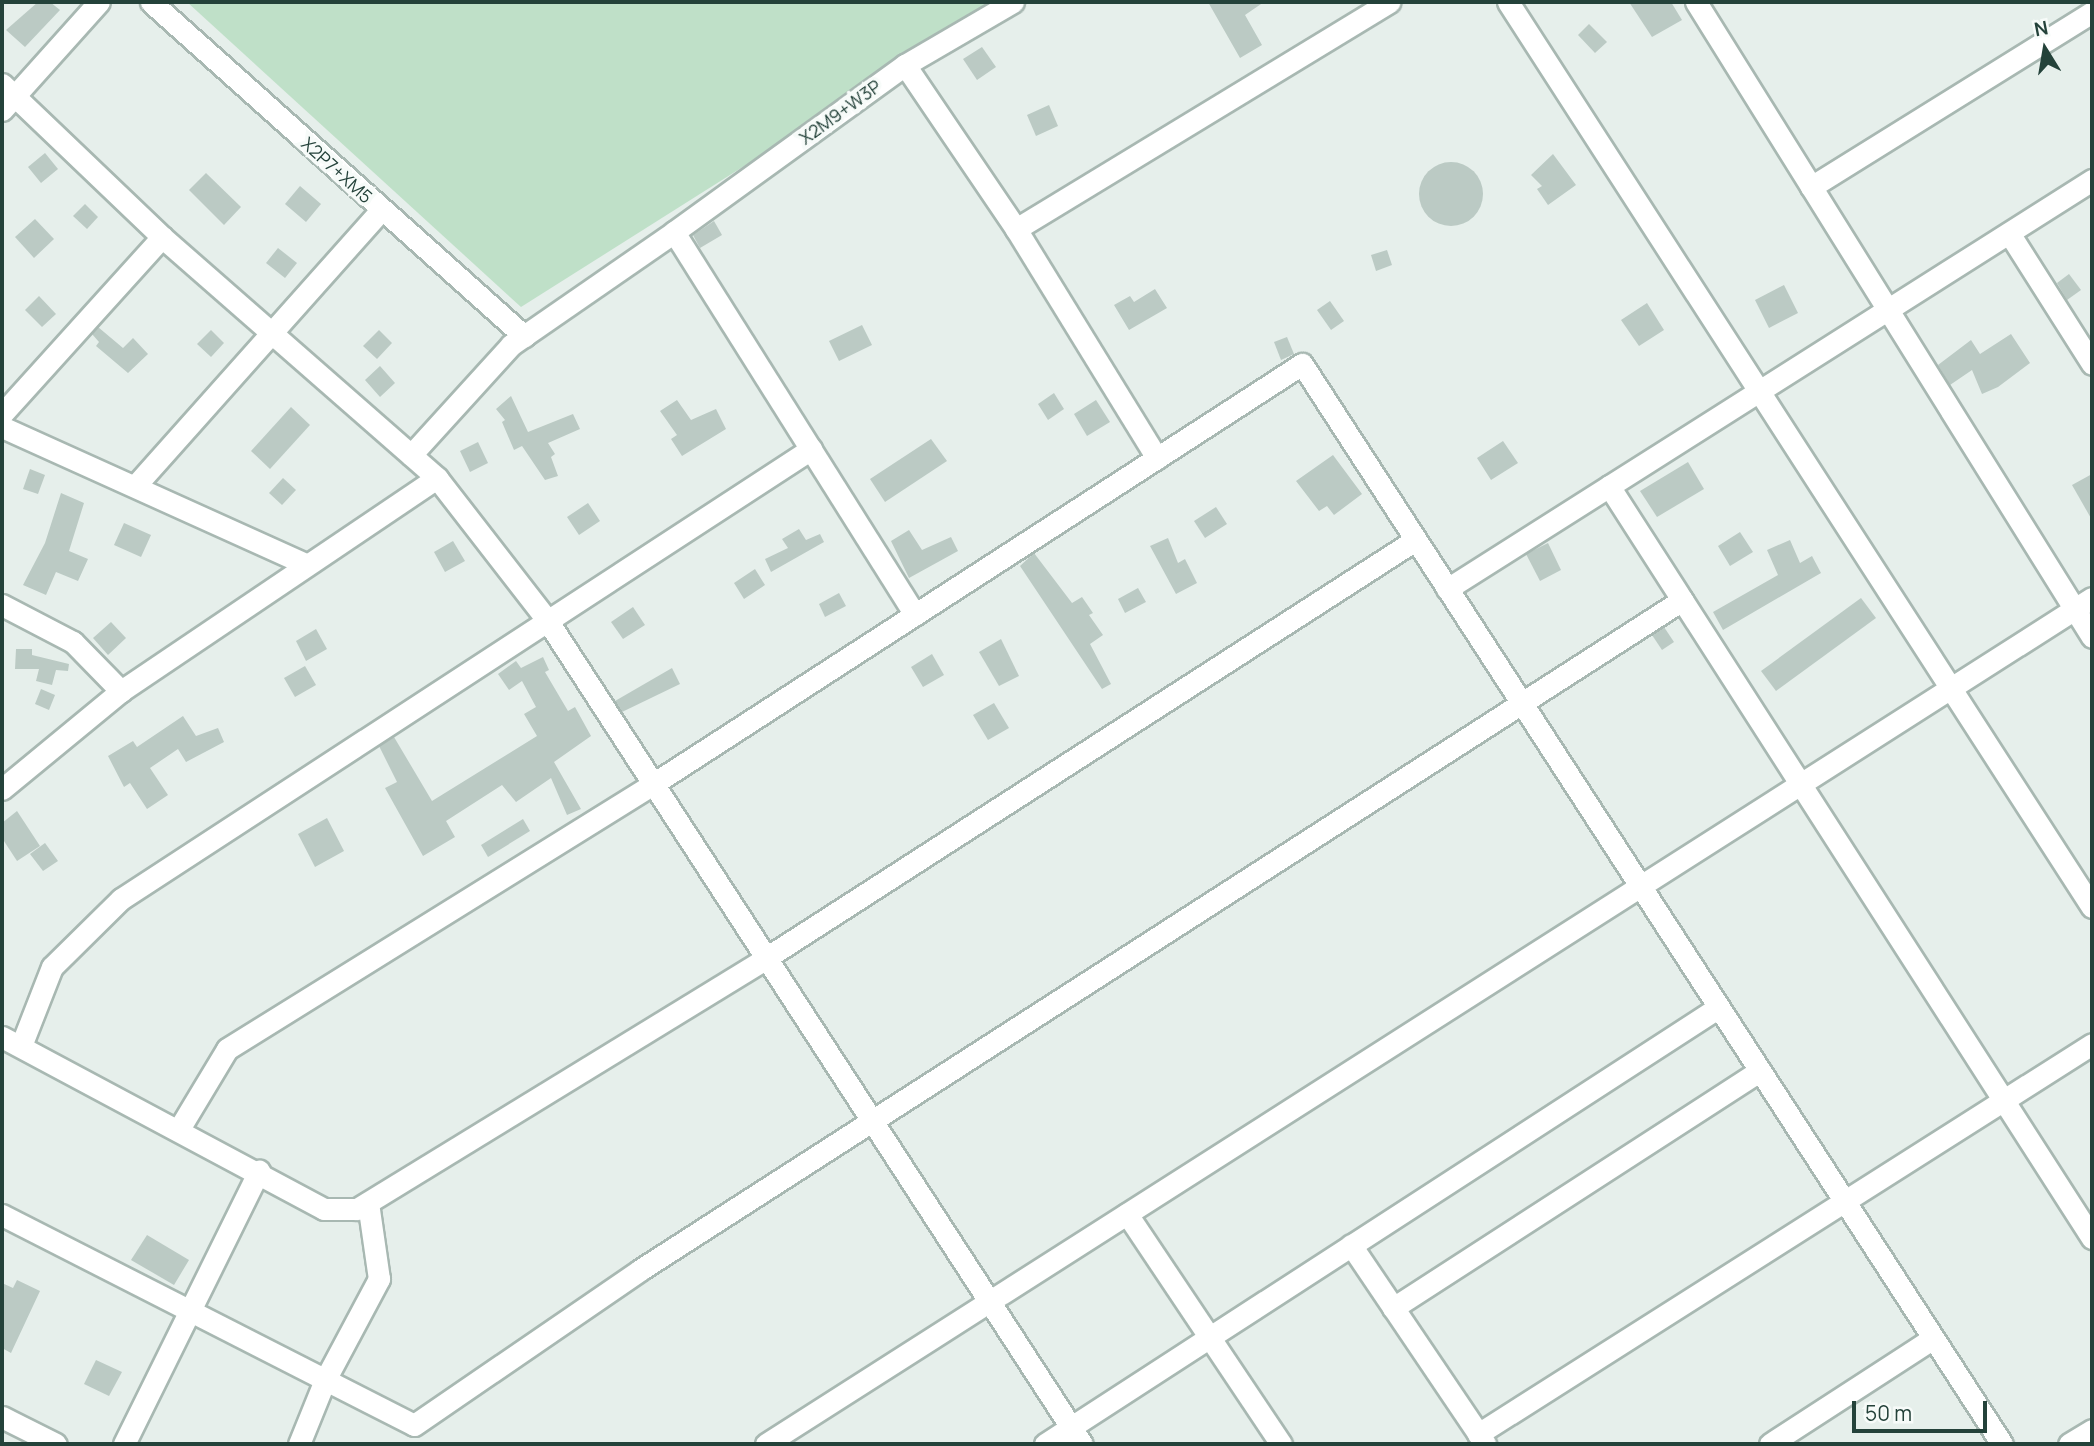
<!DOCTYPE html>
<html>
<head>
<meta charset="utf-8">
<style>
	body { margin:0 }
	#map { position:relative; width:2094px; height:1446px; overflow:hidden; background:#e6efeb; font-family:Manrope,sans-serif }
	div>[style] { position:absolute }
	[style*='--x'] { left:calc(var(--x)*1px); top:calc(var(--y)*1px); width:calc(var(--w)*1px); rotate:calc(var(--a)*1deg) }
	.green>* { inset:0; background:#bfe0c8 }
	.building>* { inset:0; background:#bbcac4 }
	.round { border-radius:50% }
	.roads { filter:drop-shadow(2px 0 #a8b8b2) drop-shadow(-2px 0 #a8b8b2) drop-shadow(0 2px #a8b8b2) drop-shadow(0 -2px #a8b8b2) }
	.street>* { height:21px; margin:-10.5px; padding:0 10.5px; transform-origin:10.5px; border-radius:10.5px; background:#fff }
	span { translate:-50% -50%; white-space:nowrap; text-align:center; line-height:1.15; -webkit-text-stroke:7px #f7fbf9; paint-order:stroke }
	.street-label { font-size:18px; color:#24423a }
	.frame { position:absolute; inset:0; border:4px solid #24423a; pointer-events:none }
	.north { position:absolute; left:2010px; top:14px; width:70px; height:70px; -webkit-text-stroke:5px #f7fbf9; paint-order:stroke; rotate:349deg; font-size:19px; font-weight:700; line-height:28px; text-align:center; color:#24423a }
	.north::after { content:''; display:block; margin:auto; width:24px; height:32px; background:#24423a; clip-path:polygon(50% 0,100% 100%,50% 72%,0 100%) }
	.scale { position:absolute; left:1852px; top:1401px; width:135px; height:32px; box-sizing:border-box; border:4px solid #24423a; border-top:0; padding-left:9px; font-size:21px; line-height:24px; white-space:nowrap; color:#24423a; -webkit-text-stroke:5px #f7fbf9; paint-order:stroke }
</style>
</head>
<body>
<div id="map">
	<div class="green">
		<i style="clip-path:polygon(187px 2px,1004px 2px,521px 307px)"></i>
	</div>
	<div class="building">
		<i style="clip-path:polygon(38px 2px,50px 2px,60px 10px,25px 47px,6px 30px)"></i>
		<i style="clip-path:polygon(1208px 2px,1264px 2px,1245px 15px,1262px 45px,1240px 58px)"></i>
		<i style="clip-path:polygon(1629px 2px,1671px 2px,1682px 20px,1652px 37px)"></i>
		<i style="clip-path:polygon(1589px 24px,1607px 42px,1595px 53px,1578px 35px)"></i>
		<i style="clip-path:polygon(982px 47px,996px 67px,977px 80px,963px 59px)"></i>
		<i style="clip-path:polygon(1049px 105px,1058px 126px,1036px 136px,1027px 115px)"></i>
		<i style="clip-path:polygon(45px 153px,58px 169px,41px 183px,28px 167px)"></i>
		<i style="clip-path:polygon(1553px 154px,1576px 185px,1548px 205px,1537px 189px,1542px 186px,1531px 175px)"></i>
		<i class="round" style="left:1419px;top:162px;width:64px;height:64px"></i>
		<i style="clip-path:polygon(206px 173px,241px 207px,224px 225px,189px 190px)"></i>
		<i style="clip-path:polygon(300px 186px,321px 204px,306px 222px,285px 204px)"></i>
		<i style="clip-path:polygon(85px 204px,98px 217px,87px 229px,73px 216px)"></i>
		<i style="clip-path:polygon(35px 219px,54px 239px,34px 258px,15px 237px)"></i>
		<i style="clip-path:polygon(714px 221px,722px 235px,700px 248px,693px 235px)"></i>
		<i style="clip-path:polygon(278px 248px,297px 263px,285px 278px,266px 263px)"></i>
		<i style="clip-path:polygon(1387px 250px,1392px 265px,1376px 271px,1371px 255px)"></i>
		<i style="clip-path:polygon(2069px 274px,2081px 290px,2067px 300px,2057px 283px)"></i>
		<i style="clip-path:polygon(1784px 285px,1798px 313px,1769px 328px,1755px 300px)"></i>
		<i style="clip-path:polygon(1155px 289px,1167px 308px,1129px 330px,1114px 305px,1130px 296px,1134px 302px)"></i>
		<i style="clip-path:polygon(39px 296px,56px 314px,42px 327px,25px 310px)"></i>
		<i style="clip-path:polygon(1330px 301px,1344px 321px,1331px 330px,1317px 310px)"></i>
		<i style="clip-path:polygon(1647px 303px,1664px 330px,1639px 346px,1621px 320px)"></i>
		<i style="clip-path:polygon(862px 325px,872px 345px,839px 361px,829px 341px)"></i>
		<i style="clip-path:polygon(98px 327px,123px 348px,133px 338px,148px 354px,128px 373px,96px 346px,99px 342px,92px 334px)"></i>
		<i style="clip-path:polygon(211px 330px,224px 343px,211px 357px,197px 344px)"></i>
		<i style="clip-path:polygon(379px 330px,392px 343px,377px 359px,363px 346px)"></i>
		<i style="clip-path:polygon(2011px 334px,2030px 363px,1998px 387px,1982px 394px,1972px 370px,1950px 385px,1938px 365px,1971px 340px,1980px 354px)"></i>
		<i style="clip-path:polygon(1287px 337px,1294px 354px,1281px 360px,1274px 342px)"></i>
		<i style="clip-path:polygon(380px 366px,395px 383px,380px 397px,365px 380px)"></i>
		<i style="clip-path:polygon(1054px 393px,1064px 409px,1048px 420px,1038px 404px)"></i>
		<i style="clip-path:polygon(511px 396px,528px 432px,573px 414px,580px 429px,548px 443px,555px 454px,551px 457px,558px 476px,545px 480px,522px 446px,514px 450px,502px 422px,505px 420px,496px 409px)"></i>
		<i style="clip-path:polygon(677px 400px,691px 420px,716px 409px,726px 429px,682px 456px,671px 439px,677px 435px,660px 411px)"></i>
		<i style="clip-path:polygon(1096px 400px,1110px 422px,1087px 436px,1074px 414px)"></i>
		<i style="clip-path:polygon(291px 407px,310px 425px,270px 469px,251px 451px)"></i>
		<i style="clip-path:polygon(931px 439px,947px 461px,885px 502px,870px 479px)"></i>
		<i style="clip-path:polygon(1503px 441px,1518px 463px,1491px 480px,1477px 458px)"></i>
		<i style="clip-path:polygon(478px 442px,488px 463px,470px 472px,460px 451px)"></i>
		<i style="clip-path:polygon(1333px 455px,1362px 494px,1334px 515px,1327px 506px,1319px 511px,1296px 481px)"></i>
		<i style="clip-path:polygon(1688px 462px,1704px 489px,1657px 517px,1640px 491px)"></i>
		<i style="clip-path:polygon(30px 469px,45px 475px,38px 494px,23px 489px)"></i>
		<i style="clip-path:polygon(2092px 474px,2092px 520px,2072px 485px)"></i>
		<i style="clip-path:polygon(283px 478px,296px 490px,282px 505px,269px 493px)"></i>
		<i style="clip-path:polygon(61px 493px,84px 503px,69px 551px,88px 559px,78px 581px,56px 572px,46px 595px,23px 585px,45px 543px)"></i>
		<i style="clip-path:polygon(588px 503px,600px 521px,579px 535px,567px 517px)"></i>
		<i style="clip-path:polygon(1216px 507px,1227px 524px,1205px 538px,1194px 521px)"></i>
		<i style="clip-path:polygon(124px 523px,151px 535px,141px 557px,114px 545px)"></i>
		<i style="clip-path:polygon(799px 529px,806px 540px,820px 534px,824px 542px,771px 572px,765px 559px,788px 548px,782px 539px)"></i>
		<i style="clip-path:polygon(909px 530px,922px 550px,951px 537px,958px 551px,909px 578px,891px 541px)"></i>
		<i style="clip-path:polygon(1740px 532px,1753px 552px,1730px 566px,1718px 546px)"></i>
		<i style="clip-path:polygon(1168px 538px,1178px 563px,1185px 559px,1197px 583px,1176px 594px,1150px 546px)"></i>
		<i style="clip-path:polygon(1790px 540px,1800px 563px,1812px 556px,1821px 573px,1723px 630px,1713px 612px,1778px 575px,1767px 550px)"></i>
		<i style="clip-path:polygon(453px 541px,465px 561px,445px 572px,434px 552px)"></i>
		<i style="clip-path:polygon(1548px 543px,1561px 570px,1540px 581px,1526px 554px)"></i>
		<i style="clip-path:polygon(1034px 553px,1072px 603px,1082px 597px,1093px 613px,1089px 615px,1103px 635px,1090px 644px,1111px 684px,1102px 689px,1020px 566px)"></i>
		<i style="clip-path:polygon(755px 569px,765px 585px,744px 599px,734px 583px)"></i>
		<i style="clip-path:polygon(1138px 588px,1146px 602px,1125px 613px,1118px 599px)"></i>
		<i style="clip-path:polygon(839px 593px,846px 606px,825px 617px,819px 604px)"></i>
		<i style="clip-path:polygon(1861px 598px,1876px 618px,1776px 691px,1761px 671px)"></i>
		<i style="clip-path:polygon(633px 607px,645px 625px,623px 639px,611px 622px)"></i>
		<i style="clip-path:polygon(111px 622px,126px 638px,108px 655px,93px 638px)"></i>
		<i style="clip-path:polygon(1664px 627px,1674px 642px,1662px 650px,1652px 635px)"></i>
		<i style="clip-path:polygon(316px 629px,327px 649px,306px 661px,296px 641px)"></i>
		<i style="clip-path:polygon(1001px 639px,1019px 676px,999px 686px,979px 652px)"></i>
		<i style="clip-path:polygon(16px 649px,32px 649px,32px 655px,69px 664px,68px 671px,56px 670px,52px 685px,36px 681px,39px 669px,15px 669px)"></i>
		<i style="clip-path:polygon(932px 654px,944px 675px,923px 687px,911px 667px)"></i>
		<i style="clip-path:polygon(543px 657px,549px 670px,545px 672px,568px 711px,575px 707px,591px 736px,554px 762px,581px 809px,567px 815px,551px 778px,516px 802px,502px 785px,446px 821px,455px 837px,423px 856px,385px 788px,397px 782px,379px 746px,394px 737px,432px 801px,537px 736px,524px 714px,536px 707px,522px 681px,509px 690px,498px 674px,516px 661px,521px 668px)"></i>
		<i style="clip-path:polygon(305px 666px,316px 685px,295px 697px,284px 678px)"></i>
		<i style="clip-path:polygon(672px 668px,680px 684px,622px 712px,615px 701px)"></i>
		<i style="clip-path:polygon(41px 689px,55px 695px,49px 710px,35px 704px)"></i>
		<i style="clip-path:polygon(994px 703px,1009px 728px,988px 740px,973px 715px)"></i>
		<i style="clip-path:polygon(183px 716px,196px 736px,218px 728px,224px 742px,186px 762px,178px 749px,150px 768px,168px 795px,147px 809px,130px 783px,124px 787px,108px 756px,133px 741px,137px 747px)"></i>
		<i style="clip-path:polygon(17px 811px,40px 846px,17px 861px,2px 838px,2px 823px)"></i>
		<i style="clip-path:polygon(327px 818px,344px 851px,315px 867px,298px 834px)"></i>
		<i style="clip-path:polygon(523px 819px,530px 831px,488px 857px,481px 845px)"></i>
		<i style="clip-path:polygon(45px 843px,58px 861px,43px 871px,30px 854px)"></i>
		<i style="clip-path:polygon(147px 1235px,189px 1260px,174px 1285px,131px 1260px)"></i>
		<i style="clip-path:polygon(17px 1280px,40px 1291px,11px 1353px,2px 1348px,2px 1283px,13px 1288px)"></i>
		<i style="clip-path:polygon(96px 1360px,122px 1372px,109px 1396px,84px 1384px)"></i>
	</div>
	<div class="roads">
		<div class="street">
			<i style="--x:151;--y:2;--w:501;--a:41.84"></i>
			<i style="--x:1508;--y:2;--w:1077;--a:57.17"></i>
			<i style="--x:1696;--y:2;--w:748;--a:58.05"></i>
			<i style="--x:905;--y:65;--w:198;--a:55.9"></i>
			<i style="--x:1016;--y:229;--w:269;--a:58.4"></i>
			<i style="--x:2;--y:84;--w:221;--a:43.7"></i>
			<i style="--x:162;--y:237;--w:366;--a:41.2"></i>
			<i style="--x:437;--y:478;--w:180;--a:52.2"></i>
			<i style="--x:547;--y:620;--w:982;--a:57.01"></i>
			<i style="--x:2;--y:110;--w:145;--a:-48.1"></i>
			<i style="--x:1811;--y:187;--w:331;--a:-31.9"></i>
			<i style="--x:1016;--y:229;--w:437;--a:-31.3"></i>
			<i style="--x:674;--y:232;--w:285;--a:-35.9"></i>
			<i style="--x:905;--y:65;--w:125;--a:-30.3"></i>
			<i style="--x:2009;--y:233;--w:155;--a:57.6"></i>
			<i style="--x:2;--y:414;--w:239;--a:-47.9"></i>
			<i style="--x:2;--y:427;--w:333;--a:24.3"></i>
			<i style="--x:411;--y:455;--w:149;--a:-47.7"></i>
			<i style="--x:511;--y:345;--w:198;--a:-34.7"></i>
			<i style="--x:674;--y:232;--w:452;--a:57.8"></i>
			<i style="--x:136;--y:485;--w:368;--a:-48.3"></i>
			<i style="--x:1609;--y:486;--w:894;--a:57.29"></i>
			<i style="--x:1447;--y:589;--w:764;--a:-32.38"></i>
			<i style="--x:2;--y:605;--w:80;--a:27.5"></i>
			<i style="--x:73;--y:642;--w:69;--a:45.6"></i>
			<i style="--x:2;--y:789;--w:154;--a:-39.5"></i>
			<i style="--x:121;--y:691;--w:381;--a:-34"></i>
			<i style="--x:2;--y:1037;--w:365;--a:28.1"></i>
			<i style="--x:324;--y:1209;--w:33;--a:0"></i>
			<i style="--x:357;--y:1209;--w:480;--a:-31.5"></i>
			<i style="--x:766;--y:958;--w:772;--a:-32.78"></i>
			<i style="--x:21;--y:1046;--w:85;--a:-68.6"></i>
			<i style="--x:52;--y:967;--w:97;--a:-44.6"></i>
			<i style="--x:121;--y:899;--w:824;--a:-33.11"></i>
			<i style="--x:179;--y:1129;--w:93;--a:-59"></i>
			<i style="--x:227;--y:1049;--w:502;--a:-31.88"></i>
			<i style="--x:653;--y:784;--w:773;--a:-32.91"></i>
			<i style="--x:1302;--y:364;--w:1287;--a:57.05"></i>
			<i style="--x:1127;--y:1214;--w:277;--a:56.2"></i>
			<i style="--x:2;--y:1215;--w:462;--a:27"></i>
			<i style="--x:414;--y:1425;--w:274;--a:-34.4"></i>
			<i style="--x:640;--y:1270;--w:1239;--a:-32.74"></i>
			<i style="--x:1351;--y:1245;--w:240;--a:56"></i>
			<i style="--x:1393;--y:1308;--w:437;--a:-32.9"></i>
			<i style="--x:2;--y:1417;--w:60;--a:26.6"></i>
			<i style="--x:1478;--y:1434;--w:727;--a:-32.42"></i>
			<i style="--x:124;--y:1444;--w:305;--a:-63.7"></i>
			<i style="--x:299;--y:1444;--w:69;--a:-67.9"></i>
			<i style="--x:325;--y:1380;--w:115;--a:-61.9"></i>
			<i style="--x:379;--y:1279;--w:77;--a:-98.2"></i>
			<i style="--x:766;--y:1444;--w:1573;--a:-32.54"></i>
			<i style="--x:1045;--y:1444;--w:803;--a:-32.96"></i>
			<i style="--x:1770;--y:1444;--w:194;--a:-33"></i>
			<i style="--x:2069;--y:1444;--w:27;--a:-31"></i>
		</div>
	</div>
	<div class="street-label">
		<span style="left:840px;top:112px;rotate:-36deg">X2M9+W3P</span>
		<span style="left:337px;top:170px;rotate:42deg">X2P7+XM5</span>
	</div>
	<div class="frame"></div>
	<div class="north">N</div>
	<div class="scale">50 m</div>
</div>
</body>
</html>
